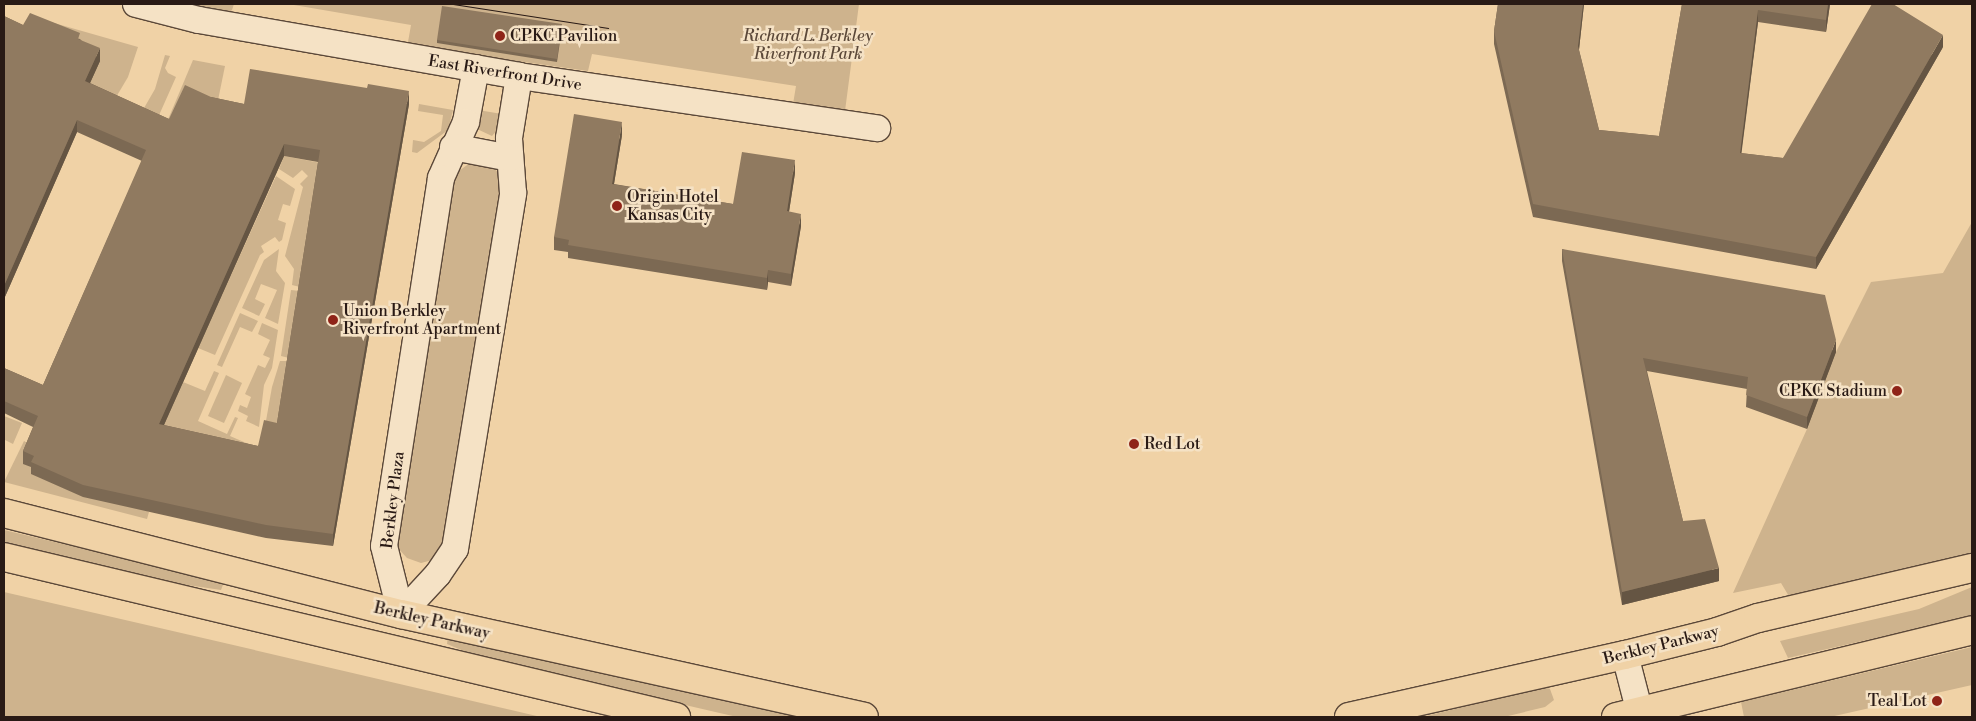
<!DOCTYPE html>
<html>
<head>
<meta charset="utf-8">
<style>
	body { margin:0 }
	#map { position:relative; width:1976px; height:721px; overflow:hidden; background:#f0d2a6; font-family:"Libre Bodoni",serif }
	div>[style] { position:absolute }
	[style*='--x'] { left:calc(var(--x)*1px); top:calc(var(--y)*1px); width:calc(var(--w)*1px); rotate:calc(var(--a)*1deg) }
	.green>* { inset:0; background:#ceb38d }
	.roads { filter:drop-shadow(1px 0 #5b4839) drop-shadow(-1px 0 #5b4839) drop-shadow(0 1px #5b4839) drop-shadow(0 -1px #5b4839) }
	.minor>* { height:26px; margin:-13px; padding:0 13px; transform-origin:13px; border-radius:13px; background:#f5e2c5 }
	.major>* { height:28px; margin:-14px; padding:0 14px; transform-origin:14px; border-radius:14px; background:#f0d2a6 }
	.tram>* { height:1px; margin:-0.5px; padding:0 0.5px; transform-origin:0.5px; border-radius:0.5px; background:#291a15 }
	.wall>* { inset:0; background:#7c6953 }
	.shaded-wall>* { inset:0; background:#655543 }
	.building>* { inset:0; background:#907a60 }
	.dots>* { width:14px; height:14px; translate:-50% -50%; box-sizing:border-box; border:2px solid #f5e2c5; border-radius:50% }
	span { translate:-50% -50%; white-space:nowrap; text-align:center; line-height:1.15; -webkit-text-stroke:5px #f5e2c5; paint-order:stroke }
	.poi-label { font-size:16px; color:#291a15 }
	.left { translate:0 -50%; text-align:left }
	.right { translate:-100% -50%; text-align:right }
	.park-label { font-size:16px; color:#5b4839; font-style:italic }
	.street-label { font-size:16px; color:#291a15 }
	.frame { position:absolute; inset:0; border:5px solid #291a15; pointer-events:none }
</style>
</head>
<body>
<div id="map">
	<div class="green">
		<i style="clip-path:polygon(190px 4px,234px 4px,232px 10px,228px 13px)"></i>
		<i style="clip-path:polygon(288px 4px,859px 4px,845px 111px,793px 104px,796px 86px,592px 54px,588px 71px,412px 46px,408px 42px,411px 25px)"></i>
		<i style="clip-path:polygon(33px 17px,138px 47px,128px 77px,112px 104px,86px 92px)"></i>
		<i style="clip-path:polygon(165px 55px,170px 56px,165px 68px,168px 73px,176px 77px,156px 122px,140px 115px,155px 89px)"></i>
		<i style="clip-path:polygon(193px 60px,225px 66px,216px 110px,164px 129px)"></i>
		<i style="clip-path:polygon(419px 104px,453px 110px,448px 130px,417px 153px,412px 152px,413px 140px,424px 142px,441px 131px,443px 115px,418px 111px)"></i>
		<i style="clip-path:polygon(478px 110px,502px 114px,498px 129px,492px 136px,477px 129px)"></i>
		<i style="clip-path:polygon(284px 156px,326px 164px,300px 287px,292px 285px,294px 269px,285px 256px,303px 187px,300px 184px,308px 176px,302px 170px,293px 178px,279px 169px)"></i>
		<i style="clip-path:polygon(470px 163px,492px 166px,502px 177px,446px 547px,436px 559px,421px 563px,407px 558px,396px 546px,451px 184px,456px 173px)"></i>
		<i style="clip-path:polygon(276px 176px,295px 189px,290px 206px,283px 204px,278px 220px,286px 223px,282px 240px,279px 242px,275px 237px,261px 246px,264px 252px,260px 255px,215px 355px,198px 348px)"></i>
		<i style="clip-path:polygon(1972px 222px,1972px 554px,1790px 598px,1781px 583px,1733px 593px,1807px 429px,1836px 352px,1871px 282px,1943px 273px)"></i>
		<i style="clip-path:polygon(279px 249px,276px 271px,285px 283px,278px 324px,265px 318px,277px 290px,261px 284px,255px 299px,265px 304px,259px 316px,242px 308px,264px 260px)"></i>
		<i style="clip-path:polygon(291px 290px,300px 291px,289px 358px,281px 356px)"></i>
		<i style="clip-path:polygon(240px 313px,258px 321px,252px 332px,240px 327px,222px 367px,217px 365px)"></i>
		<i style="clip-path:polygon(262px 323px,278px 330px,272px 368px,264px 385px,259px 427px,246px 421px,248px 416px,238px 411px,240px 405px,247px 408px,251px 397px,245px 394px,258px 365px,265px 368px,270px 358px,263px 355px,270px 340px,258px 334px)"></i>
		<i style="clip-path:polygon(280px 361px,288px 361px,277px 435px,264px 432px,272px 387px)"></i>
		<i style="clip-path:polygon(214px 371px,219px 373px,198px 421px,227px 434px,235px 417px,238px 418px,230px 436px,260px 449px,176px 443px,159px 419px,166px 420px,183px 382px,205px 391px)"></i>
		<i style="clip-path:polygon(226px 375px,242px 383px,224px 423px,208px 416px)"></i>
		<i style="clip-path:polygon(4px 416px,22px 423px,13px 444px,5px 440px,4px 443px)"></i>
		<i style="clip-path:polygon(24px 441px,149px 512px,147px 519px,4px 482px)"></i>
		<i style="clip-path:polygon(4px 530px,224px 582px,221px 590px,147px 579px,4px 546px)"></i>
		<i style="clip-path:polygon(1972px 587px,1972px 616px,1788px 658px,1780px 641px,1919px 609px)"></i>
		<i style="clip-path:polygon(4px 592px,216px 641px,541px 717px,4px 717px)"></i>
		<i style="clip-path:polygon(448px 635px,800px 717px,737px 717px,478px 657px,447px 644px)"></i>
		<i style="clip-path:polygon(1972px 647px,1972px 685px,1830px 717px,1744px 717px,1741px 702px)"></i>
		<i style="clip-path:polygon(1544px 687px,1550px 689px,1554px 700px,1545px 707px,1504px 717px,1422px 717px)"></i>
	</div>
	<div class="roads">
		<div class="minor">
			<i style="--x:136;--y:4;--w:65;--a:14.3"></i>
			<i style="--x:199;--y:20;--w:325;--a:9.9"></i>
			<i style="--x:519;--y:76;--w:362;--a:8.3"></i>
			<i style="--x:476;--y:68;--w:55;--a:100.5"></i>
			<i style="--x:466;--y:122;--w:61;--a:114.1"></i>
			<i style="--x:441;--y:178;--w:372;--a:98.8"></i>
			<i style="--x:384;--y:546;--w:70;--a:76"></i>
			<i style="--x:401;--y:614;--w:54;--a:-47.2"></i>
			<i style="--x:438;--y:574;--w:30;--a:-56"></i>
			<i style="--x:455;--y:549;--w:361;--a:-80.7"></i>
			<i style="--x:513;--y:193;--w:55;--a:-94.2"></i>
			<i style="--x:509;--y:138;--w:63;--a:-80.8"></i>
			<i style="--x:453;--y:147;--w:58;--a:10.9"></i>
			<i style="--x:1625;--y:655;--w:64;--a:75.5"></i>
		</div>
		<div class="major">
			<i style="--x:4;--y:513;--w:410;--a:14.3"></i>
			<i style="--x:401;--y:614;--w:474;--a:12.5"></i>
			<i style="--x:4;--y:557;--w:691;--a:13.39"></i>
			<i style="--x:1349;--y:717;--w:283;--a:-12.7"></i>
			<i style="--x:1625;--y:655;--w:95;--a:-14"></i>
			<i style="--x:1717;--y:632;--w:43;--a:-18.9"></i>
			<i style="--x:1758;--y:618;--w:220;--a:-13.2"></i>
			<i style="--x:1616;--y:717;--w:366;--a:-13.7"></i>
		</div>
	</div>
	<div class="tram">
		<i style="--x:453;--y:4;--w:157;--a:8.8"></i>
	</div>
	<div class="wall">
		<i style="clip-path:polygon(1498px 4px,1584px 4px,1579px 50px,1599px 130px,1659px 136px,1682px 4px,1830px 4px,1826px 32px,1758px 22px,1741px 153px,1783px 158px,1943px 47px,1816px 269px,1533px 217px,1494px 44px,1494px 31px)"></i>
		<i style="clip-path:polygon(evenodd,4px 16px,23px 25px,80px 39px,100px 61px,90px 83px,169px 119px,211px 97px,244px 104px,409px 104px,333px 546px,266px 538px,83px 497px,31px 474px,31px 467px,23px 464px,23px 451px,33px 427px,4px 413px,4px 368px,43px 385px,142px 161px,77px 132px,4px 299px,4px 16px,284px 156px,318px 162px,277px 423px,258px 446px,164px 425px,284px 156px)"></i>
		<i style="clip-path:polygon(562px 28px,557px 62px,437px 43px,437px 40px)"></i>
		<i style="clip-path:polygon(622px 135px,614px 184px,733px 204px,795px 173px,789px 212px,801px 226px,791px 286px,768px 282px,767px 290px,568px 258px,568px 252px,554px 250px,554px 237px)"></i>
		<i style="clip-path:polygon(1562px 249px,1836px 352px,1807px 429px,1746px 407px,1747px 389px,1647px 371px,1683px 521px,1719px 581px,1622px 605px,1562px 261px)"></i>
	</div>
	<div class="shaded-wall">
		<i style="clip-path:polygon(1583px 4px,1584px 4px,1578px 58px,1578px 46px)"></i>
		<i style="clip-path:polygon(1828px 4px,1830px 4px,1826px 32px,1826px 20px)"></i>
		<i style="clip-path:polygon(1758px 10px,1758px 22px,1740px 165px,1740px 153px)"></i>
		<i style="clip-path:polygon(1943px 35px,1943px 47px,1816px 269px,1816px 257px)"></i>
		<i style="clip-path:polygon(100px 48px,100px 61px,85px 94px,85px 81px)"></i>
		<i style="clip-path:polygon(409px 91px,409px 104px,333px 546px,333px 534px)"></i>
		<i style="clip-path:polygon(77px 120px,77px 132px,4px 299px,4px 286px)"></i>
		<i style="clip-path:polygon(622px 122px,622px 135px,612px 196px,612px 184px)"></i>
		<i style="clip-path:polygon(284px 144px,284px 156px,159px 436px,159px 424px)"></i>
		<i style="clip-path:polygon(795px 160px,795px 173px,787px 224px,787px 211px)"></i>
		<i style="clip-path:polygon(801px 214px,801px 226px,791px 286px,791px 274px)"></i>
		<i style="clip-path:polygon(768px 270px,768px 282px,767px 290px,767px 278px)"></i>
		<i style="clip-path:polygon(1836px 340px,1836px 352px,1807px 429px,1807px 417px)"></i>
		<i style="clip-path:polygon(1719px 568px,1719px 581px,1622px 605px,1622px 592px)"></i>
	</div>
	<div class="building">
		<i style="clip-path:polygon(1498px 4px,1583px 4px,1578px 46px,1599px 130px,1659px 136px,1682px 4px,1828px 4px,1826px 20px,1758px 10px,1740px 153px,1783px 158px,1872px 4px,1893px 4px,1943px 35px,1816px 257px,1533px 204px,1494px 31px)"></i>
		<i style="clip-path:polygon(442px 6px,562px 24px,557px 59px,437px 40px)"></i>
		<i style="clip-path:polygon(evenodd,30px 13px,80px 33px,78px 39px,100px 48px,85px 81px,169px 119px,185px 85px,211px 97px,244px 104px,250px 69px,367px 88px,368px 84px,409px 91px,333px 534px,266px 525px,83px 485px,31px 462px,34px 456px,23px 451px,38px 416px,4px 401px,4px 368px,43px 385px,146px 150px,77px 120px,4px 286px,4px 16px,23px 25px,30px 13px,284px 144px,320px 150px,277px 423px,264px 420px,258px 446px,159px 424px,284px 144px)"></i>
		<i style="clip-path:polygon(574px 114px,622px 122px,612px 184px,733px 204px,742px 152px,795px 160px,787px 211px,801px 214px,791px 274px,768px 270px,767px 278px,568px 245px,569px 240px,554px 237px)"></i>
		<i style="clip-path:polygon(1562px 249px,1825px 295px,1836px 340px,1807px 417px,1746px 395px,1748px 377px,1643px 358px,1683px 521px,1705px 519px,1719px 568px,1622px 592px)"></i>
	</div>
	<div class="dots">
		<i style="left:500px;top:36px;background:#8f2418"></i>
		<i style="left:617px;top:206px;background:#8f2418"></i>
		<i style="left:333px;top:320px;background:#8f2418"></i>
		<i style="left:1897px;top:391px;background:#8f2418"></i>
		<i style="left:1134px;top:444px;background:#8f2418"></i>
		<i style="left:1937px;top:701px;background:#8f2418"></i>
	</div>
	<div class="poi-label">
		<span class="left" style="left:510px;top:36px">CPKC Pavilion</span>
		<span class="left" style="left:627px;top:206px">Origin Hotel<br>Kansas City</span>
		<span class="left" style="left:343px;top:320px">Union Berkley<br>Riverfront Apartment</span>
		<span class="right" style="left:1887px;top:391px">CPKC Stadium</span>
		<span class="left" style="left:1144px;top:444px">Red Lot</span>
		<span class="right" style="left:1927px;top:701px">Teal Lot</span>
	</div>
	<div class="park-label">
		<span style="left:808px;top:45px">Richard L. Berkley<br>Riverfront Park</span>
	</div>
	<div class="street-label">
		<span style="left:505px;top:73px;rotate:9deg">East Riverfront Drive</span>
		<span style="left:393px;top:500px;rotate:-83deg">Berkley Plaza</span>
		<span style="left:432px;top:621px;rotate:13deg">Berkley Parkway</span>
		<span style="left:1661px;top:645px;rotate:-14deg">Berkley Parkway</span>
	</div>
	<div class="frame"></div>
</div>
</body>
</html>
